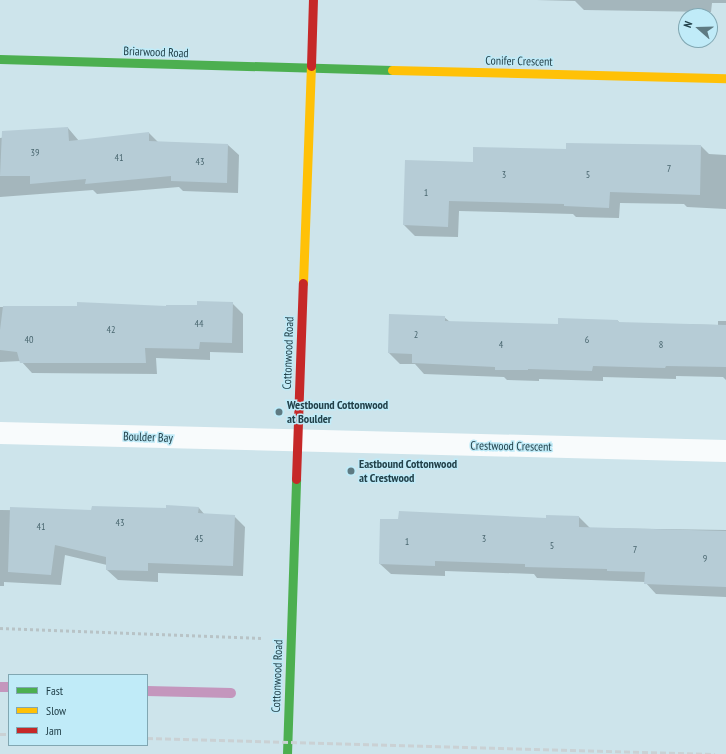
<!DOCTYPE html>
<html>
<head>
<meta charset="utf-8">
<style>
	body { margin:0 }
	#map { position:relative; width:726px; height:754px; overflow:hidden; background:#cde4eb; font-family:"PT Sans Narrow",sans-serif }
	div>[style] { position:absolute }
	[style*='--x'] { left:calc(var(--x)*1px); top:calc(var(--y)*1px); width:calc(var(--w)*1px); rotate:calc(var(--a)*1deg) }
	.shadow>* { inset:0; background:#0003 }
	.stream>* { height:10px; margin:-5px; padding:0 5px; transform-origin:5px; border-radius:5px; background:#c496bd }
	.building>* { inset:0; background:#b6ccd6 }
	.path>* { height:2.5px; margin-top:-1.25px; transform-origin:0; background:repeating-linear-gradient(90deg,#b8c3c6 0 3px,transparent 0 6px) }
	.street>* { height:22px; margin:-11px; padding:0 11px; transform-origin:11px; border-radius:11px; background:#f8fbfc }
	.fast>* { height:9px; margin:-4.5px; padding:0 4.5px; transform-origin:4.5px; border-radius:4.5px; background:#4caf50 }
	.slow>* { height:9px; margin:-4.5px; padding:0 4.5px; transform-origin:4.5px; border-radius:4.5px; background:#ffc107 }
	.jam>* { height:9px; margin:-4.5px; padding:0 4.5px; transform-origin:4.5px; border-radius:4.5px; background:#c62828 }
	.rail>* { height:3px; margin-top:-1.5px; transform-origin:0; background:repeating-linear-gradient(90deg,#cad1d4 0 6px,transparent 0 9px) }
	.dots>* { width:11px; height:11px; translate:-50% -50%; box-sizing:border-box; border:2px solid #c0ebf8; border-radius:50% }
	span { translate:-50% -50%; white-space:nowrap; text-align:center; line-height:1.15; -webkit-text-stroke:3px #c0ebf8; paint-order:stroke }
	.number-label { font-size:10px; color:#49666f }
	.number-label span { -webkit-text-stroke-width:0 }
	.street-label { font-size:12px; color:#22414a }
	.poi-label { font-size:12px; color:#22414a; font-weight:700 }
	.left { translate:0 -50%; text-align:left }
	.legend { position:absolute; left:8px; top:674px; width:140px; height:72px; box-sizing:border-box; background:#c0ebf8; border:1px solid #81a7b2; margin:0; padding:5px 7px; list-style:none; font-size:12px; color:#22414a }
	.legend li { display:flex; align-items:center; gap:8px; height:20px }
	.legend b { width:20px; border:1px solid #81a7b2 }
	.north { position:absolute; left:678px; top:8px; width:40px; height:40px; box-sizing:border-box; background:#c0ebf8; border:1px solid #81a7b2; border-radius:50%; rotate:290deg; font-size:11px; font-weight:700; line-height:16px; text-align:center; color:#22414a }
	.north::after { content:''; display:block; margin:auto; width:14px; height:18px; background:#5e7a82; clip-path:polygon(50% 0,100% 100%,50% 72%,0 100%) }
</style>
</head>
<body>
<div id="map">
	<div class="shadow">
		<i style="clip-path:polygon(536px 0,726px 0,726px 3px,712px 3px,711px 12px,584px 10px,575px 1px)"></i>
		<i style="clip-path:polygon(68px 128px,79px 141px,149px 133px,158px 142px,228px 145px,239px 155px,238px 193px,183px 191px,179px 187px,97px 194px,93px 190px,0 197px,0 138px)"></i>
		<i style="clip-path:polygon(567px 144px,701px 146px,709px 154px,726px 155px,726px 209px,687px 207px,684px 204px,620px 203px,619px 218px,576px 217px,573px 214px,459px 211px,458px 237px,415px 236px,404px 225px,474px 163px,567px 150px)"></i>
		<i style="clip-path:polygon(232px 303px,243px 314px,243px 353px,210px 352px,210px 360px,156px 358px,157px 374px,32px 373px,21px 361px,0 362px,0 307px,167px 307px)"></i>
		<i style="clip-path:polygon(444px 317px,450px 322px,559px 325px,618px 321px,620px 323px,718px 325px,718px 321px,726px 321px,726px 380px,723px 377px,676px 376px,676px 379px,603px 377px,603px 381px,539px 379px,539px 381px,507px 380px,504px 377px,424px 374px,415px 364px,400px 364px,389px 353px)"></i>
		<i style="clip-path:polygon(199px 508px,205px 515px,234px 516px,245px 527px,243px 576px,158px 573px,158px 582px,118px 580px,107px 570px,107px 565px,65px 555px,61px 585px,4px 582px,4px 586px,0 586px,0 510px,92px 511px)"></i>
		<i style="clip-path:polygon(579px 517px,590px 528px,726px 530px,726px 597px,656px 594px,645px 582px,537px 578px,534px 574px,445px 571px,445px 576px,391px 574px,380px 564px,547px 519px)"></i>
	</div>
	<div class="stream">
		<i style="--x:0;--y:687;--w:9;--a:0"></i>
		<i style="--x:147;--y:691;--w:84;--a:1.4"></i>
	</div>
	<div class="building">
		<i style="clip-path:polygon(68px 127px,69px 141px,149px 132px,149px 141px,228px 144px,227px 183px,171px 181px,171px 176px,85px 184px,86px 179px,30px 184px,30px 176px,0 176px,2px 131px)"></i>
		<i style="clip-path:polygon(566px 143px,701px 145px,700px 195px,610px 192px,609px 208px,564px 206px,564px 204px,449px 201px,448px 227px,403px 225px,405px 160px,473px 162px,473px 147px,566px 149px)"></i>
		<i style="clip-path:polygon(197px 301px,233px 302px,232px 343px,200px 342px,199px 349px,145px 348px,146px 363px,20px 363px,17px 352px,0 350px,0 330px,3px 306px,77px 306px,77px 302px,166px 306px,166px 305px,197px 305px)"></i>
		<i style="clip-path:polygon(389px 314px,445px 316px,445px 321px,558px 324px,558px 318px,618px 320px,618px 322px,726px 325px,726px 367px,666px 366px,665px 368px,593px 366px,592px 371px,528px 369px,528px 370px,495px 370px,495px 367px,412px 363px,412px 354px,388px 353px)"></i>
		<i style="clip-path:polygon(166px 505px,199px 507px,198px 513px,235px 515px,233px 566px,148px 563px,148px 571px,106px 570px,106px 557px,55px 545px,51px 575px,8px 572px,10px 507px,91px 510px,92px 506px,166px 508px)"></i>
		<i style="clip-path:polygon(399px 511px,546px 518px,546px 515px,579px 516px,579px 527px,726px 531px,726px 587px,644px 584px,645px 572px,607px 571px,607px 569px,525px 567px,525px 564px,435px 561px,435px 566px,379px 564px,380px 519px,398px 519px)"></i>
	</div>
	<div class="path">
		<i style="--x:0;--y:628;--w:263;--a:2.2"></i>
	</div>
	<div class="street">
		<i style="--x:0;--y:433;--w:726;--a:1.42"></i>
	</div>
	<div class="fast">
		<i style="--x:0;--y:59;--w:392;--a:1.6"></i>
		<i style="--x:287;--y:754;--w:275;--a:-88.1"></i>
	</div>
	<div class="slow">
		<i style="--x:392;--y:70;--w:334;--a:1.4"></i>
		<i style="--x:303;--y:283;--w:217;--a:-87.9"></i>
	</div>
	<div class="jam">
		<i style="--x:311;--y:66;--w:66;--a:-88.3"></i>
		<i style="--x:296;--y:479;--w:196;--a:-88"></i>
	</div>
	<div class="rail">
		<i style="--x:0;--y:734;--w:9;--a:0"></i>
		<i style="--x:147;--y:738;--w:568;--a:1.61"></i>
	</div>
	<div class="dots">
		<i style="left:279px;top:412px;background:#5e7a82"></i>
		<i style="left:351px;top:471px;background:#5e7a82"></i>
	</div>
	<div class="number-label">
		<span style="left:35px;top:153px">39</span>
		<span style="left:119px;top:158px">41</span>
		<span style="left:200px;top:162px">43</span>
		<span style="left:669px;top:169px">7</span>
		<span style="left:504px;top:175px">3</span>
		<span style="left:588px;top:175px">5</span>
		<span style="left:426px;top:193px">1</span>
		<span style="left:199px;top:324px">44</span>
		<span style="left:111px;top:330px">42</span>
		<span style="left:416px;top:335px">2</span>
		<span style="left:29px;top:340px">40</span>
		<span style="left:587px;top:340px">6</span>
		<span style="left:501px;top:345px">4</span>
		<span style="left:661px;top:345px">8</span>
		<span style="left:120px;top:523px">43</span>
		<span style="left:41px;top:527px">41</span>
		<span style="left:199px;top:539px">45</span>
		<span style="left:484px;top:539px">3</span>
		<span style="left:407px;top:542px">1</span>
		<span style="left:552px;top:546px">5</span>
		<span style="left:635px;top:550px">7</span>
		<span style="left:705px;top:559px">9</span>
	</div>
	<div class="street-label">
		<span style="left:156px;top:52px;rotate:2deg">Briarwood Road</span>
		<span style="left:519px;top:61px;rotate:1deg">Conifer Crescent</span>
		<span style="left:288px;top:353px;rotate:-88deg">Cottonwood Road</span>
		<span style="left:148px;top:437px;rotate:2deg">Boulder Bay</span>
		<span style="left:511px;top:446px;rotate:1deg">Crestwood Crescent</span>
		<span style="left:277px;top:676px;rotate:-88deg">Cottonwood Road</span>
	</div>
	<div class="poi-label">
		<span class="left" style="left:287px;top:412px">Westbound Cottonwood<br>at Boulder</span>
		<span class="left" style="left:359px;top:471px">Eastbound Cottonwood<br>at Crestwood</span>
	</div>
	<ul class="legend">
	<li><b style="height:5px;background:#4caf50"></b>Fast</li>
	<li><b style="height:5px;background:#ffc107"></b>Slow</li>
	<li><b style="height:5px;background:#c62828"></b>Jam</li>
	</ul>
	<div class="north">N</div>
</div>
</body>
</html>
